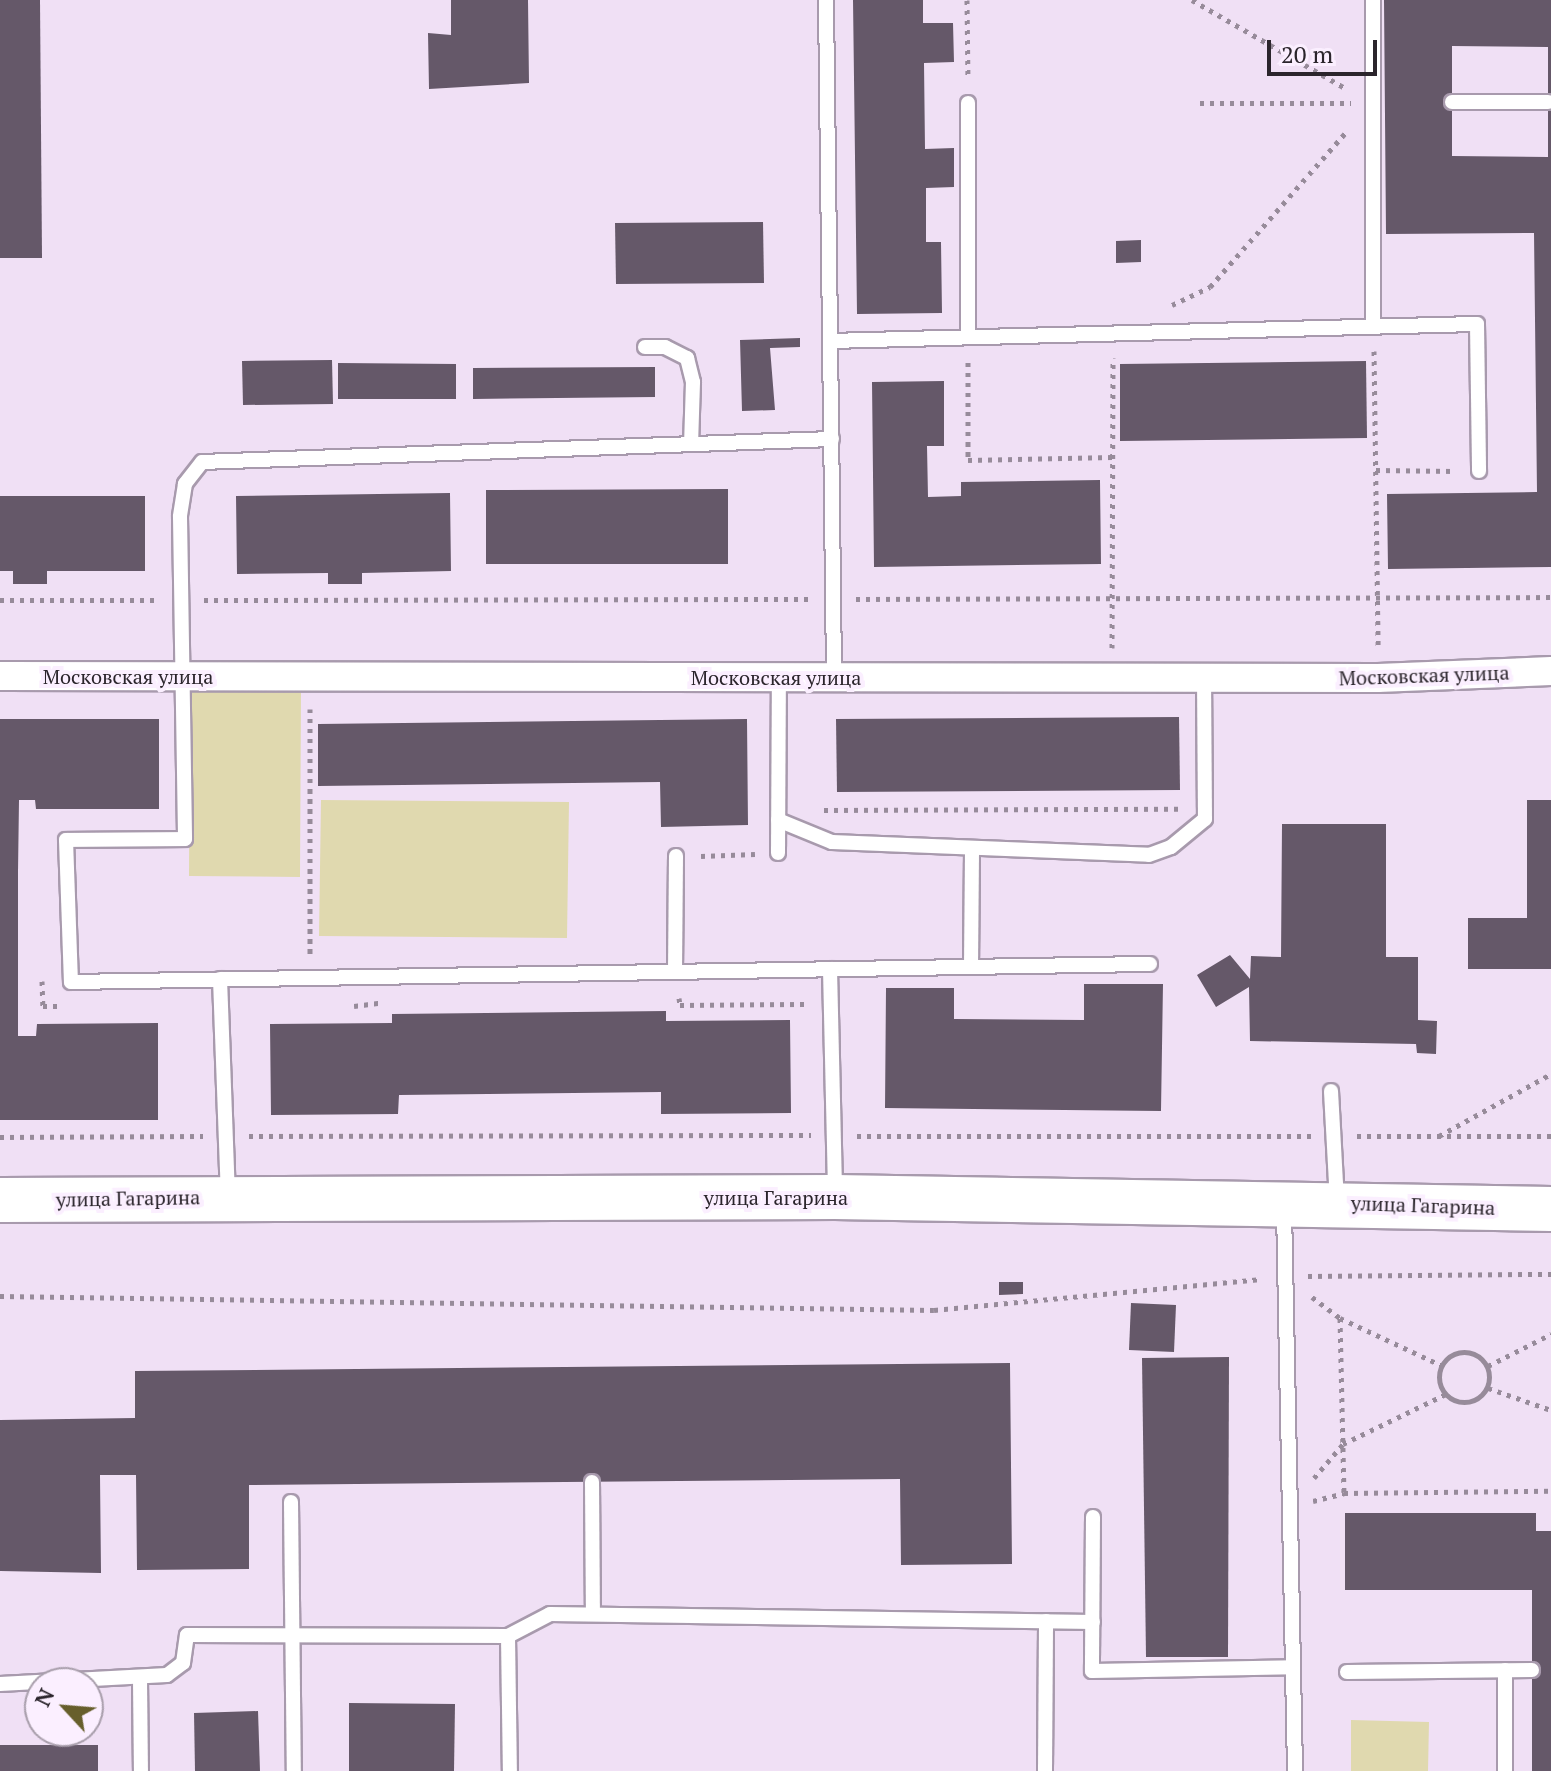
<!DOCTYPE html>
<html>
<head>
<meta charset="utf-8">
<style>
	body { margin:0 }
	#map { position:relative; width:1551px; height:1771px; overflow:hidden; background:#f0e0f5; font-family:"PT Serif",serif }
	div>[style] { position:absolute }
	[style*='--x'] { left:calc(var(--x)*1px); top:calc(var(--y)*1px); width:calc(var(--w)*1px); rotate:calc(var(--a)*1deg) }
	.green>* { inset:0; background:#e0d9af }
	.building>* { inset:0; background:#655869 }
	.path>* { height:5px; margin-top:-2.5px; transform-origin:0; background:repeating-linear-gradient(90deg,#978b9a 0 4px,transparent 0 10px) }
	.path>.ring { margin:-2.5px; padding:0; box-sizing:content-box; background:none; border:5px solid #978b9a; border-radius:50% }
	.roads { filter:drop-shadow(2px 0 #a89aad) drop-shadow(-2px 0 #a89aad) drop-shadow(0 2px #a89aad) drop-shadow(0 -2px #a89aad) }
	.lane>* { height:14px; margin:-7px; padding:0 7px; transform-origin:7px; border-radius:7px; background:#fff }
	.street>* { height:28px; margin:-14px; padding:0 14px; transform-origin:14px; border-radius:14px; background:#fff }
	.primary>* { height:44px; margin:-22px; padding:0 22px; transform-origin:22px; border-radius:22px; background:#fff }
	span { translate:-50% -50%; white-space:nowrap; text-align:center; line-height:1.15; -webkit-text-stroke:8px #fbefff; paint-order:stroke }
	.street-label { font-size:20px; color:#2b252c }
	.north { position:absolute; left:24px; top:1667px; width:80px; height:80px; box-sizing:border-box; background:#fbefff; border:2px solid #a89eab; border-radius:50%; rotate:296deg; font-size:22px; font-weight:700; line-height:32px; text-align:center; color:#2b252c }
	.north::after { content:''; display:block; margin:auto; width:28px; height:36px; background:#675f2c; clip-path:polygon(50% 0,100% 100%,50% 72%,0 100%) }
	.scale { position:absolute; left:1267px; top:40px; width:110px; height:36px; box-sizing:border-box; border:4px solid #2b252c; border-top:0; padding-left:10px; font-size:24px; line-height:28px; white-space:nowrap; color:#2b252c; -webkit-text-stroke:6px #fbefff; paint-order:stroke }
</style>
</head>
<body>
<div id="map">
	<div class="green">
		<i style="clip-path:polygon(190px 691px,301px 692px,300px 877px,189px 876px)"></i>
		<i style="clip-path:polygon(321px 800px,569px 802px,567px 938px,319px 936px)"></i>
		<i style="clip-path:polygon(1351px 1720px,1429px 1722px,1428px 1771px,1351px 1771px)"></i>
	</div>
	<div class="building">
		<i style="clip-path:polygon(0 0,40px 0,42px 258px,0 258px)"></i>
		<i style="clip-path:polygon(451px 0,528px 0,529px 83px,429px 89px,428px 33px,451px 35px)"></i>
		<i style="clip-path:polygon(853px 0,923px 0,923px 23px,953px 23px,954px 62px,924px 63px,925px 149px,954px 148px,954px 187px,926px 188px,926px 242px,941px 242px,942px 313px,857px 314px)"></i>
		<i style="clip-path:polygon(evenodd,1384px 0,1551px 0,1551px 567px,1388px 569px,1387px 494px,1537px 492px,1534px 233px,1386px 234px,1384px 0,1452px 46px,1548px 47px,1548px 157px,1452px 156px,1452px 46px)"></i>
		<i style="clip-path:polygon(763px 222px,764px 283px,616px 284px,615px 223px)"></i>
		<i style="clip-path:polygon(1141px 240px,1141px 262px,1116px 263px,1116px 241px)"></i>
		<i style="clip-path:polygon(800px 338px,800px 347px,770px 348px,775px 410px,742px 411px,740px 340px)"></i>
		<i style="clip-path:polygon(332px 360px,333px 404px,243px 405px,242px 361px)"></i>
		<i style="clip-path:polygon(1366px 361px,1367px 438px,1120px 441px,1120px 364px)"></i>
		<i style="clip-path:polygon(338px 363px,456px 364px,456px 399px,338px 399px)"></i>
		<i style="clip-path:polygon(655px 367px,655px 397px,473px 399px,473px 368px)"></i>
		<i style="clip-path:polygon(944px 381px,944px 446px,927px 446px,928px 497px,961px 496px,961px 482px,1100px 480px,1101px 564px,874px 567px,872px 382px)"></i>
		<i style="clip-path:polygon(728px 489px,728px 564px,486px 564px,486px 490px)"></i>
		<i style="clip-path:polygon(450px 493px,451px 571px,362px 573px,362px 584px,328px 584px,328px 573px,237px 574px,236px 496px)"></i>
		<i style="clip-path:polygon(0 496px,145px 496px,145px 571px,47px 571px,47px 584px,13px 584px,13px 571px,0 571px)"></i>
		<i style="clip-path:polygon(1179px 717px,1180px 790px,837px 792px,836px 719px)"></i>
		<i style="clip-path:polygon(0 719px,159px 719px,159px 809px,36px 809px,35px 800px,19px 800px,18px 872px,18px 1036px,36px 1036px,37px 1024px,158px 1023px,158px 1120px,0 1120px)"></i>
		<i style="clip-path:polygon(747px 719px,748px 825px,661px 827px,660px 782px,318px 786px,318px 724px)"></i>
		<i style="clip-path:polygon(1527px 800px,1551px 800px,1551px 969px,1468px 969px,1468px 918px,1527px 918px)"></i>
		<i style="clip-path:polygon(1282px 824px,1386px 824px,1386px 957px,1418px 957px,1418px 1020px,1437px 1021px,1436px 1054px,1417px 1053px,1416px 1044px,1250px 1041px,1249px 987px,1216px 1007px,1197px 975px,1230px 955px,1250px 979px,1251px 956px,1281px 957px)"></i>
		<i style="clip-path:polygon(1084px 984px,1163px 984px,1161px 1111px,885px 1108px,886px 988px,954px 988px,954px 1019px,1084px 1020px)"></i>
		<i style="clip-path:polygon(666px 1011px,666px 1021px,790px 1020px,791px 1113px,661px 1114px,661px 1092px,399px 1095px,398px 1114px,271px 1115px,270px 1024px,392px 1023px,392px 1014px)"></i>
		<i style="clip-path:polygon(999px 1282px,1023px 1282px,1023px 1294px,999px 1295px)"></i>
		<i style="clip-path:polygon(1131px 1303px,1176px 1305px,1174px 1352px,1129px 1350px)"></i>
		<i style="clip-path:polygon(1229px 1357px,1228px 1657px,1146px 1657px,1142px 1358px)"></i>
		<i style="clip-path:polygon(1010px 1363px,1012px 1564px,901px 1565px,900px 1479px,249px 1485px,249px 1569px,137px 1570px,136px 1475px,100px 1475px,101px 1573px,0 1571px,0 1420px,135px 1418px,135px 1371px)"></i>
		<i style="clip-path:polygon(1345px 1513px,1536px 1513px,1536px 1531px,1551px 1531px,1551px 1771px,1532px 1771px,1532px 1590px,1345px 1590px)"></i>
		<i style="clip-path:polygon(349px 1703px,455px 1704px,454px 1771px,349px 1771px)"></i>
		<i style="clip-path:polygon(258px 1711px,260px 1771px,195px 1771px,194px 1713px)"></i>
		<i style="clip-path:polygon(0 1745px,98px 1745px,98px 1771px,0 1771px)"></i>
	</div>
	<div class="path">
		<i style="--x:967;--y:0;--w:79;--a:89.3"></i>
		<i style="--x:1192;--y:0;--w:179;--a:29.9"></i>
		<i style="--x:1200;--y:103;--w:151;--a:0"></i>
		<i style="--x:1172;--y:305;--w:42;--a:-25.3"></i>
		<i style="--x:1210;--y:287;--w:208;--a:-48.7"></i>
		<i style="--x:1374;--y:351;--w:298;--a:89.2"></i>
		<i style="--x:968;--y:362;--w:98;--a:90"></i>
		<i style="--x:968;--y:460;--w:145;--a:-1.2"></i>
		<i style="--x:1376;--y:470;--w:79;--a:0.7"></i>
		<i style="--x:856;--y:599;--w:695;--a:-0.16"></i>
		<i style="--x:0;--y:600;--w:158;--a:0"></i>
		<i style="--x:204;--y:600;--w:606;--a:-0.09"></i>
		<i style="--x:1112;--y:648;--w:290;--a:-89.8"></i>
		<i style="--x:310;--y:709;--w:246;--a:90"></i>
		<i style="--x:824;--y:810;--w:354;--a:-0.2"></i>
		<i style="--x:701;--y:856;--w:54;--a:-2.1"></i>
		<i style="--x:42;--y:981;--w:25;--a:88"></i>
		<i style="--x:43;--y:1006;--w:17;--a:0"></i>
		<i style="--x:679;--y:998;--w:7;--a:82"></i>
		<i style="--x:680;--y:1005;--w:126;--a:-0.5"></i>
		<i style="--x:354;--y:1006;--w:26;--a:-7"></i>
		<i style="--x:249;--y:1136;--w:562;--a:-0.1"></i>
		<i style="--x:857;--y:1136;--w:454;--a:0"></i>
		<i style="--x:1357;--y:1136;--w:194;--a:0"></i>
		<i style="--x:1439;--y:1136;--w:128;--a:-29"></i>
		<i style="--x:0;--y:1137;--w:203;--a:-0.3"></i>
		<i style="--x:1308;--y:1276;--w:243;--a:-0.5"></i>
		<i style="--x:0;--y:1296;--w:934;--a:0.86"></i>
		<i style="--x:934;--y:1310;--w:329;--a:-5.4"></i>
		<i style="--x:1312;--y:1297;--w:35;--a:37"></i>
		<i style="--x:1340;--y:1318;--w:111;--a:25"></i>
		<i style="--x:1340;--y:1318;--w:175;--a:88.7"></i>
		<i class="ring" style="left:1439px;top:1352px;width:45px;height:45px"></i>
		<i style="--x:1488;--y:1366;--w:71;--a:-26.9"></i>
		<i style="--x:1488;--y:1388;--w:67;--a:19.2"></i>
		<i style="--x:1314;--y:1478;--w:45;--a:-49.5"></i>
		<i style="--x:1343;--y:1444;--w:114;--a:-25.9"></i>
		<i style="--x:1313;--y:1501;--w:32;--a:-14"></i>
		<i style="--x:1344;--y:1493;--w:207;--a:-0.6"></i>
	</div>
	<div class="roads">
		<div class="lane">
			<i style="--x:826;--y:0;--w:677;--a:89.32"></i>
			<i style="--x:1452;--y:102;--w:96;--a:0"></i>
			<i style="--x:1373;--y:327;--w:327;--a:-90"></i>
			<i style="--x:968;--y:337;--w:234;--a:-90"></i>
			<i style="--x:830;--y:341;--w:647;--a:-1.51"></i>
			<i style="--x:1477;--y:324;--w:147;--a:89.2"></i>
			<i style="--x:645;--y:347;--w:20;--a:0"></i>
			<i style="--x:665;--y:347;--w:25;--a:27"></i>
			<i style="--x:687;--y:358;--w:25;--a:76"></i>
			<i style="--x:693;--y:382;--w:62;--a:91.8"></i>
			<i style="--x:832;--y:439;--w:630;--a:177.91"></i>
			<i style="--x:202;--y:462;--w:28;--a:128"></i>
			<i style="--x:185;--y:484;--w:33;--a:99"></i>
			<i style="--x:180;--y:517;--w:322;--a:89.1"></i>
			<i style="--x:185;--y:839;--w:119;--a:179.5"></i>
			<i style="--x:66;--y:840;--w:142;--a:88"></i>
			<i style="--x:71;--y:982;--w:1079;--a:-0.96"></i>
			<i style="--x:778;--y:820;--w:58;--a:22.2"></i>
			<i style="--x:832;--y:842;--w:317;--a:2.3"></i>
			<i style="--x:1149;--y:855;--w:23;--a:-20"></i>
			<i style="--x:1171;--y:847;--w:44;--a:-39.5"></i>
			<i style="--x:1205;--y:819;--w:142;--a:-90.4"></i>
			<i style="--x:778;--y:853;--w:176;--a:-89.7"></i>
			<i style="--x:971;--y:967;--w:117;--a:-89.5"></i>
			<i style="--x:830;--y:969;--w:223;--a:88.7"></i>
			<i style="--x:675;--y:971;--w:115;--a:-89.5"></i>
			<i style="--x:220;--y:979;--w:217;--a:87.9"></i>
			<i style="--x:1331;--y:1091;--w:111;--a:86.9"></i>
			<i style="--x:1284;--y:1208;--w:563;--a:88.88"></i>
			<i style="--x:592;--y:1482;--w:132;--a:89.6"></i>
			<i style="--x:291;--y:1502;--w:269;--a:89.4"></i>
			<i style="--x:1093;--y:1517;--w:154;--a:90.4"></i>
			<i style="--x:1092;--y:1671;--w:201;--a:-1.1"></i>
			<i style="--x:508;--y:1636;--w:135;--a:89.2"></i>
			<i style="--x:1347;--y:1672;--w:185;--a:-0.6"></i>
			<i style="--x:140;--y:1680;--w:91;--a:89.4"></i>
			<i style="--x:0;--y:1684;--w:167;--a:-3.1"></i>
			<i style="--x:167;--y:1675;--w:20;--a:-37"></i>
			<i style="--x:183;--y:1663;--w:28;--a:-82"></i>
			<i style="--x:187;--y:1635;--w:321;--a:0.2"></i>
			<i style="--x:508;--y:1636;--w:47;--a:-27.6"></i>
			<i style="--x:550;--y:1614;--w:543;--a:0.84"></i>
			<i style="--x:1045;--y:1771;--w:150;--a:-89.6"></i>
			<i style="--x:1505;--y:1771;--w:101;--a:-90"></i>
		</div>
		<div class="street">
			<i style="--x:0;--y:676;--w:1378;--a:0.08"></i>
			<i style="--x:1378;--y:678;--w:173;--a:-2.3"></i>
		</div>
		<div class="primary">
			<i style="--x:0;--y:1200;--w:835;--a:-0.21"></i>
			<i style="--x:835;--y:1197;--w:716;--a:0.96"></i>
		</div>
	</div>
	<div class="street-label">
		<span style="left:1424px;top:675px;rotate:-2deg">Московская улица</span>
		<span style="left:128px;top:676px">Московская улица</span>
		<span style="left:776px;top:677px">Московская улица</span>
		<span style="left:776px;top:1197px">улица Гагарина</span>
		<span style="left:128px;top:1198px;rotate:-1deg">улица Гагарина</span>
		<span style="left:1423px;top:1205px;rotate:2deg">улица Гагарина</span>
	</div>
	<div class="north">N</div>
	<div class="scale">20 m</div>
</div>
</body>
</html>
